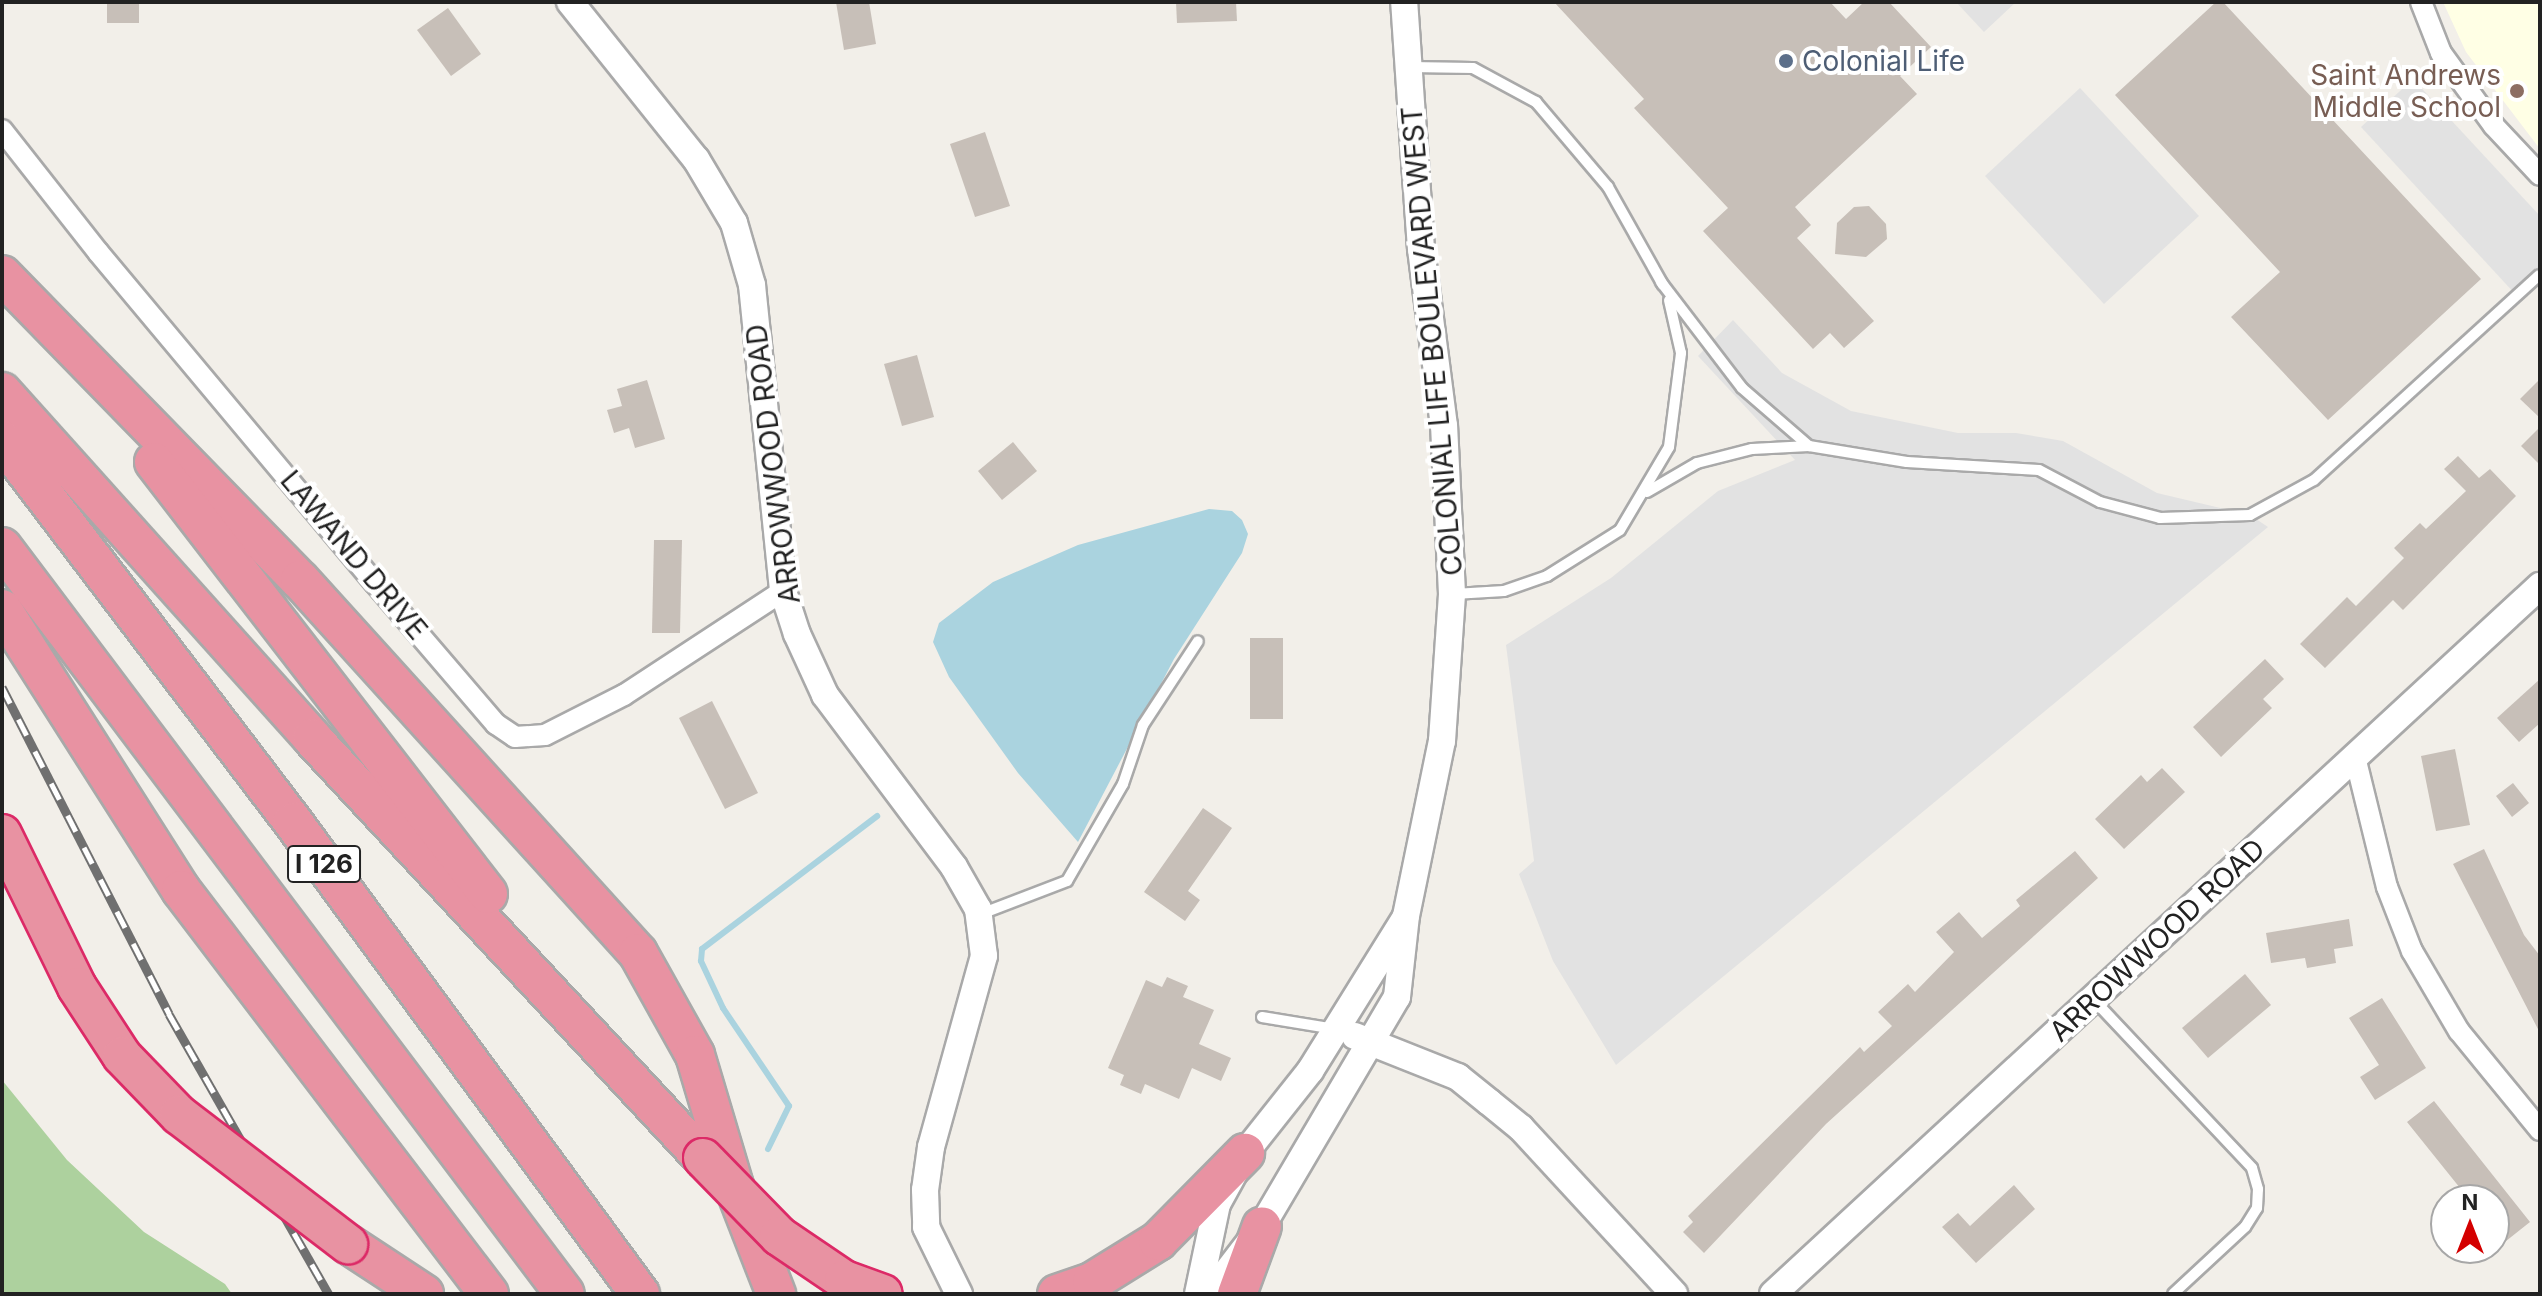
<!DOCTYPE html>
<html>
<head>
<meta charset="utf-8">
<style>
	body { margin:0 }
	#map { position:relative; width:2542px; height:1296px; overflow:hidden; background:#f2efe9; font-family:Inter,sans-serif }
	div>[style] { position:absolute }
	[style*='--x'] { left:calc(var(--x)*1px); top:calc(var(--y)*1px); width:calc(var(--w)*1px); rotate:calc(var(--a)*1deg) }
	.education>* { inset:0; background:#ffffe5 }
	.forest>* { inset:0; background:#add19e }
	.parking>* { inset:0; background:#e2e2e2 }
	.water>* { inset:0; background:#aad3df }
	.stream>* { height:6px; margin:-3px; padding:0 3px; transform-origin:3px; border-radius:3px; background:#aad3df }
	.building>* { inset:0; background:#c7bfb8 }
	.roads { filter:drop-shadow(2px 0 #a9a9a9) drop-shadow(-2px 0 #a9a9a9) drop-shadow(0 2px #a9a9a9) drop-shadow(0 -2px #a9a9a9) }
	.service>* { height:10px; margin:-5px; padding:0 5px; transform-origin:5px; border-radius:5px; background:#fff }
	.minor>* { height:20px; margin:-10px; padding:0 10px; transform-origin:10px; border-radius:10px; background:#fff }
	.tertiary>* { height:26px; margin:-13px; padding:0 13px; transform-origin:13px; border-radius:13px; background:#fff }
	.motorway>* { height:38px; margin:-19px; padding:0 19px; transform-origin:19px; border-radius:19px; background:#e892a2 }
	.rail>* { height:9px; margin-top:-4.5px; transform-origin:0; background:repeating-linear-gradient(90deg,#fff 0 18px,#707070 0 36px); box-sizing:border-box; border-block:2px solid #707070 }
	.bridges { filter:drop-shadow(2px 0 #dc2a67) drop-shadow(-2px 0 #dc2a67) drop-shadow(0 2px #dc2a67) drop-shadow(0 -2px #dc2a67) }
	.motorway-bridge>* { height:38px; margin:-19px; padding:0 19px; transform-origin:19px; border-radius:19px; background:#e892a2 }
	.dots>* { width:22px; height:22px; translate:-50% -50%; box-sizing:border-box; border:4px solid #fff; border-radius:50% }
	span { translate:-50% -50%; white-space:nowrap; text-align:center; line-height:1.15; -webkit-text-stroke:8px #fff; paint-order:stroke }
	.shield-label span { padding:2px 6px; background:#fff; border:2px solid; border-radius:6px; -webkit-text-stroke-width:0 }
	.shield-label { font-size:26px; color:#222; font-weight:700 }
	.service-label { font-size:28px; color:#4e5e75 }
	.left { translate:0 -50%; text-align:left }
	.education-label { font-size:28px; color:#785e54 }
	.right { translate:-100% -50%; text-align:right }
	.street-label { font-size:28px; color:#222 }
	.frame { position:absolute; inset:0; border:4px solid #222; pointer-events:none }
	.north { position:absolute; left:2430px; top:1184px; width:80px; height:80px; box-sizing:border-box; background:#fff; border:2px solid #a7a7a7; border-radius:50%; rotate:0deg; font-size:22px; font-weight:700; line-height:32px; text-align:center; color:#222 }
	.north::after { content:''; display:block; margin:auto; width:28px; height:36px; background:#d40000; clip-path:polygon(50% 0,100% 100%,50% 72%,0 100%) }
</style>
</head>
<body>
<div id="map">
	<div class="education">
		<i style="clip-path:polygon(2443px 2px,2540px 2px,2540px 149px,2466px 52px)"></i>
	</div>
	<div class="forest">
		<i style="clip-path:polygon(2px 1080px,67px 1160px,144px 1232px,225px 1284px,232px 1294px,2px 1294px)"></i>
	</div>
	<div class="parking">
		<i style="clip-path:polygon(1956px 2px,2016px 2px,1984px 32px)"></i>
		<i style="clip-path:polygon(2413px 79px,2540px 216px,2540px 275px,2517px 296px,2361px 127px)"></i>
		<i style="clip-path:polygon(2080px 88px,2199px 216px,2104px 304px,1985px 176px)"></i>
		<i style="clip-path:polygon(1733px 320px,1782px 373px,1851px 411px,1958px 433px,2016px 433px,2063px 441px,2157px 493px,2250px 515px,2268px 527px,1616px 1065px,1553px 961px,1519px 874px,1534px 861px,1506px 645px,1611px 578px,1718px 491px,1795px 460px,1698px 356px)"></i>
	</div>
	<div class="water">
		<i style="clip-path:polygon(1209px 509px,1232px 511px,1242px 520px,1248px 534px,1242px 553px,1174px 659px,1078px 842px,1018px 773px,949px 677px,933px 642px,939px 623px,993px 582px,1078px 545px)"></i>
	</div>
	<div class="stream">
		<i style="--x:768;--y:1149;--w:48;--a:-64"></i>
		<i style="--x:789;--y:1106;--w:118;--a:-124"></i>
		<i style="--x:723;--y:1008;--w:52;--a:-115.1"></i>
		<i style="--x:701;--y:961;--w:12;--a:-85"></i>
		<i style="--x:702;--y:949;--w:220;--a:-37.2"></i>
	</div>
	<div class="building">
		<i style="clip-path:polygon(107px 2px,139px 2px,139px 23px,107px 23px)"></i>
		<i style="clip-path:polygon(836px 2px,869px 2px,876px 44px,844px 50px)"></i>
		<i style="clip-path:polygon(1176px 2px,1236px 2px,1237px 21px,1177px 23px)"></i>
		<i style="clip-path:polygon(1554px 2px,1830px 2px,1846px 19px,1864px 2px,1889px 2px,1931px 47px,1900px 76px,1917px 94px,1795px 207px,1811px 225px,1797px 238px,1874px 321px,1844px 348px,1830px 333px,1813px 349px,1703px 231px,1728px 208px,1634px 108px,1644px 99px)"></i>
		<i style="clip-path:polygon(2216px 2px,2223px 2px,2481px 279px,2328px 420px,2231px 317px,2280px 272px,2115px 95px)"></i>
		<i style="clip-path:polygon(448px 8px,481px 54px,451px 76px,417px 30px)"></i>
		<i style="clip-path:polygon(985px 132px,1010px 206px,975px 217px,950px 144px)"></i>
		<i style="clip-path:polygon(1869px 206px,1886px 224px,1887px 239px,1866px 257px,1835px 254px,1837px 223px,1854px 207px)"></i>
		<i style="clip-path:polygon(917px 355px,934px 417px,902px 426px,884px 364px)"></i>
		<i style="clip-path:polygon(2540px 379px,2540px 418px,2520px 399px)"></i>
		<i style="clip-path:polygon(647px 380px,665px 439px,635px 448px,629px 428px,614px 433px,607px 410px,622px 406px,617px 389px)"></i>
		<i style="clip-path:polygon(2540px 427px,2540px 465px,2521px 446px)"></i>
		<i style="clip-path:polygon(1013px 442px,1037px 471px,1002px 500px,978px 471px)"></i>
		<i style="clip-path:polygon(2458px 456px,2479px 478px,2490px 469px,2516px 496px,2403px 610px,2393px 600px,2325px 668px,2300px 644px,2347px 597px,2356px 606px,2404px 558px,2394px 548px,2420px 523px,2426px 529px,2466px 491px,2444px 469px)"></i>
		<i style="clip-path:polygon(654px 540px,682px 540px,680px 633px,652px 633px)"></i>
		<i style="clip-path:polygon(1250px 638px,1283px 638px,1283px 719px,1250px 719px)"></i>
		<i style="clip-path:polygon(2265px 659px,2284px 679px,2263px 699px,2272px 708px,2221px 757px,2193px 727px)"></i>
		<i style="clip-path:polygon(2540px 679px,2540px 723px,2519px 742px,2497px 718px)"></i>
		<i style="clip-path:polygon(712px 701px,758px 793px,725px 809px,679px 718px)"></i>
		<i style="clip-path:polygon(2455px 749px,2470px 825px,2436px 831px,2421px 756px)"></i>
		<i style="clip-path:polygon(2162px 768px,2185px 792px,2124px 849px,2095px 819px,2141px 775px,2147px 782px)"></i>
		<i style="clip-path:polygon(2513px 783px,2529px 803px,2512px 817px,2496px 796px)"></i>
		<i style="clip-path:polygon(1203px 808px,1232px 828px,1188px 891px,1200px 900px,1185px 921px,1144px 892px)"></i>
		<i style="clip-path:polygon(2484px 849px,2524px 935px,2540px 956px,2540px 1033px,2453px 864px)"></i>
		<i style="clip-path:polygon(2075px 851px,2098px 878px,1826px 1124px,1704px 1253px,1683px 1232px,1693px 1222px,1688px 1216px,1860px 1047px,1864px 1052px,1892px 1026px,1878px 1012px,1908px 984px,1915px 992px,1954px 952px,1936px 932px,1959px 912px,1982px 938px,2020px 906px,2016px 900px)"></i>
		<i style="clip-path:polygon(2349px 919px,2353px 946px,2334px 949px,2336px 963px,2307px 968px,2305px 958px,2271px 963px,2266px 933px)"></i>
		<i style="clip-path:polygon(2245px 974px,2271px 1005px,2208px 1058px,2182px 1028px)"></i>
		<i style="clip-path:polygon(1167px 977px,1188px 986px,1183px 997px,1214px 1010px,1199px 1044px,1231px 1058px,1221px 1081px,1192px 1068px,1179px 1099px,1145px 1084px,1141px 1094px,1120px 1085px,1124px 1075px,1108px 1068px,1146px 980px,1162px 987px)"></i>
		<i style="clip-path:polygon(2382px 998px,2426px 1068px,2375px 1100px,2360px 1077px,2379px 1065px,2349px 1018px)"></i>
		<i style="clip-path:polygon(2434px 1101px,2530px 1222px,2501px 1245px,2494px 1237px,2494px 1200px,2446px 1200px,2460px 1188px,2407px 1122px)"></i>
		<i style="clip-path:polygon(2014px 1185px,2035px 1209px,1976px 1263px,1942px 1227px,1958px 1213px,1970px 1226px)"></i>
	</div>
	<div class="roads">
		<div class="service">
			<i style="--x:1410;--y:67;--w:63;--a:0.9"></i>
			<i style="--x:1473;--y:68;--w:72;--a:28.4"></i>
			<i style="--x:1536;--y:102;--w:111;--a:49.7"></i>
			<i style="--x:1608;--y:187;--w:112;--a:60.7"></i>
			<i style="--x:1661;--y:282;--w:133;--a:52.6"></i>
			<i style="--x:1742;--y:388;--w:89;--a:40.9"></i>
			<i style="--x:1809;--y:446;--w:99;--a:9.3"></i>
			<i style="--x:1907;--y:462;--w:132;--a:3.5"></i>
			<i style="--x:2039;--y:470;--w:69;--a:27.7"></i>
			<i style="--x:2100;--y:502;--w:62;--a:14.9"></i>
			<i style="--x:2160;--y:518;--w:90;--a:-1.9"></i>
			<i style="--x:2250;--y:515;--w:73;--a:-28.7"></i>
			<i style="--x:2314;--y:480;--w:304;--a:-42.3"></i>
			<i style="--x:1647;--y:492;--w:58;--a:-30.1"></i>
			<i style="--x:1697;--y:463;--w:57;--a:-14.3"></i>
			<i style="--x:1752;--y:449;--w:57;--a:-3"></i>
			<i style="--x:1454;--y:594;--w:50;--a:-3.4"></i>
			<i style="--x:1504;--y:591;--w:46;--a:-19.2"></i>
			<i style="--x:1547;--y:576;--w:86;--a:-32.2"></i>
			<i style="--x:1620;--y:530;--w:96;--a:-59.4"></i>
			<i style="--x:1669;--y:447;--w:95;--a:-82.7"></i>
			<i style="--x:1681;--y:353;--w:54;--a:-102.8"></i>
			<i style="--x:981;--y:914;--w:92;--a:-21"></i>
			<i style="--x:1067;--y:881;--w:112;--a:-60"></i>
			<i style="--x:1123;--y:784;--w:62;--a:-71.3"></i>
			<i style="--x:1143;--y:725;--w:100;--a:-56.8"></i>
			<i style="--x:2093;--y:999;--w:232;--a:46.7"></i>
			<i style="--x:2252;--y:1168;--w:22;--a:74"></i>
			<i style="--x:2258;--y:1189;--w:19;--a:93"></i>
			<i style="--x:2257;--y:1208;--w:22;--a:122"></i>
			<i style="--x:2245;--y:1227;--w:98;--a:137.1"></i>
			<i style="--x:1262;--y:1017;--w:74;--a:9.3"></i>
		</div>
		<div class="minor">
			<i style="--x:2421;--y:2;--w:55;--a:68.6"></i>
			<i style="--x:2441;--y:53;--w:90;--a:54"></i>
			<i style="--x:2494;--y:126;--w:67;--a:46.8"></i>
			<i style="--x:2;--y:130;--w:155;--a:51.8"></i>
			<i style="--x:98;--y:252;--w:432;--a:50.1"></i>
			<i style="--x:375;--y:583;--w:186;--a:49.4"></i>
			<i style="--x:496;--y:724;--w:23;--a:34"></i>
			<i style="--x:515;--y:737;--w:30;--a:-4"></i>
			<i style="--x:545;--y:735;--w:89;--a:-26.9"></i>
			<i style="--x:624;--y:695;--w:190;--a:-33.2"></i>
			<i style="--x:2355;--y:757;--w:134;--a:76.2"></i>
			<i style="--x:2387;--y:887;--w:69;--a:68.7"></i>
			<i style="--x:2412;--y:951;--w:93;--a:59.6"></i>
			<i style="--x:2459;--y:1031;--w:128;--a:50.7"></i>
		</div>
		<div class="tertiary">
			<i style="--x:570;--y:2;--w:201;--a:51.3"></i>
			<i style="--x:696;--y:159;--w:74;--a:59.3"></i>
			<i style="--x:734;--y:223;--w:65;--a:73.8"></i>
			<i style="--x:752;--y:285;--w:308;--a:84.2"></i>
			<i style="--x:783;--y:591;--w:45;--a:72"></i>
			<i style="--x:797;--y:634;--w:67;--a:65.3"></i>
			<i style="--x:825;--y:695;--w:215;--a:53.1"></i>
			<i style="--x:954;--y:867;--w:48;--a:60.3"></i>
			<i style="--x:978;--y:909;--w:47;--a:82.7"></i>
			<i style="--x:984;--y:956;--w:198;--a:105.5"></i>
			<i style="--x:931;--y:1147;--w:43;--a:97.9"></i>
			<i style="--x:925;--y:1190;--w:37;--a:88"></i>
			<i style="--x:926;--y:1227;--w:75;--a:63.8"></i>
			<i style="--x:1355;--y:1036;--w:111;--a:21.7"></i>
			<i style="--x:1458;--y:1077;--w:40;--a:39"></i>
			<i style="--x:1489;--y:1102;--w:41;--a:39.1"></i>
			<i style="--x:1521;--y:1128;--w:226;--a:47.3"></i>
			<i style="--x:1198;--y:1294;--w:92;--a:-78.1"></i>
			<i style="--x:1217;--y:1204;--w:58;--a:-61.2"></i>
			<i style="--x:1245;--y:1153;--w:105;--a:-51.6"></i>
			<i style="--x:1310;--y:1071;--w:178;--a:-58.1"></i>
			<i style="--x:1210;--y:1294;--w:86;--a:-52.6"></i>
			<i style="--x:1262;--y:1226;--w:266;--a:-59.5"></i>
			<i style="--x:1397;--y:997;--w:81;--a:-83.7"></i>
			<i style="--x:1406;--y:916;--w:179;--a:-78.4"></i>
			<i style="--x:1442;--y:741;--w:147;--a:-86.1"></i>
			<i style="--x:1452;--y:594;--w:168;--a:-92.7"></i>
			<i style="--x:1444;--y:426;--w:178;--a:-97.4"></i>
			<i style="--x:1421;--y:249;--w:248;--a:-93.9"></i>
			<i style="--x:1773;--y:1294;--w:1044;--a:-42.71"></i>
		</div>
		<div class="motorway">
			<i style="--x:2;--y:275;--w:426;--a:45.7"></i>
			<i style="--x:300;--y:580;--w:503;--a:47.82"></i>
			<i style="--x:638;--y:953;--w:117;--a:60.8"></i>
			<i style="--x:695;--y:1055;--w:137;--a:73.4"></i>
			<i style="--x:734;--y:1186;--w:116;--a:68.7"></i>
			<i style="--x:2;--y:392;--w:465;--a:48.1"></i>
			<i style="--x:312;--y:738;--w:574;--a:47.05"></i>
			<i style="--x:2;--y:440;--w:480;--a:52.7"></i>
			<i style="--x:293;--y:822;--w:586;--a:53.68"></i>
			<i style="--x:154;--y:462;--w:546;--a:52.29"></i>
			<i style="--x:2;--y:547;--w:935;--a:53"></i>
			<i style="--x:2;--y:609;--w:333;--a:57.5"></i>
			<i style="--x:181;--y:890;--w:508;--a:52.68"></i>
			<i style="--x:348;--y:1244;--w:91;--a:33.3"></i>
			<i style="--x:1057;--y:1294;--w:37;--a:-19"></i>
			<i style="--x:1092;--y:1282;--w:78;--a:-31.8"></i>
			<i style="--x:1158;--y:1241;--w:124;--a:-45.3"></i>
			<i style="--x:1237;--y:1294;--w:72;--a:-69.8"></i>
		</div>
	</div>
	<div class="rail">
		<i style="--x:2;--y:687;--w:367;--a:62.9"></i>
		<i style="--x:169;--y:1014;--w:322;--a:60.3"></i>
	</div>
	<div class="bridges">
		<div class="motorway-bridge">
			<i style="--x:2;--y:834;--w:170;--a:63.9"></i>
			<i style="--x:77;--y:987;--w:82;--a:56.9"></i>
			<i style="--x:122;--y:1056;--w:82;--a:46"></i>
			<i style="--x:179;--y:1115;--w:213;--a:37.4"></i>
			<i style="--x:703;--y:1158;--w:109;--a:45.7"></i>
			<i style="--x:779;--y:1236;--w:78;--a:34.1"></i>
			<i style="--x:844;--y:1280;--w:41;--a:19.7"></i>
		</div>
	</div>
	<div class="dots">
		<i style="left:1786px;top:61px;background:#5c6f8a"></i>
		<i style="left:2517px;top:91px;background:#8d6e63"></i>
	</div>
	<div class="shield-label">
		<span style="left:324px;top:864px">I 126</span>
	</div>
	<div class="service-label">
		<span class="left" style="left:1802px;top:61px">Colonial Life</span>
	</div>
	<div class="education-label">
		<span class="right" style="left:2501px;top:91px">Saint Andrews<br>Middle School</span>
	</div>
	<div class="street-label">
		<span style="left:1432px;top:341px;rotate:-95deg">COLONIAL LIFE BOULEVARD WEST</span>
		<span style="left:773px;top:464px;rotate:-97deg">ARROWWOOD ROAD</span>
		<span style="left:354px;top:555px;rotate:50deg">LAWAND DRIVE</span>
		<span style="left:2157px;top:940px;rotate:-43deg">ARROWWOOD ROAD</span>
	</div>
	<div class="frame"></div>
	<div class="north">N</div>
</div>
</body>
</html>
